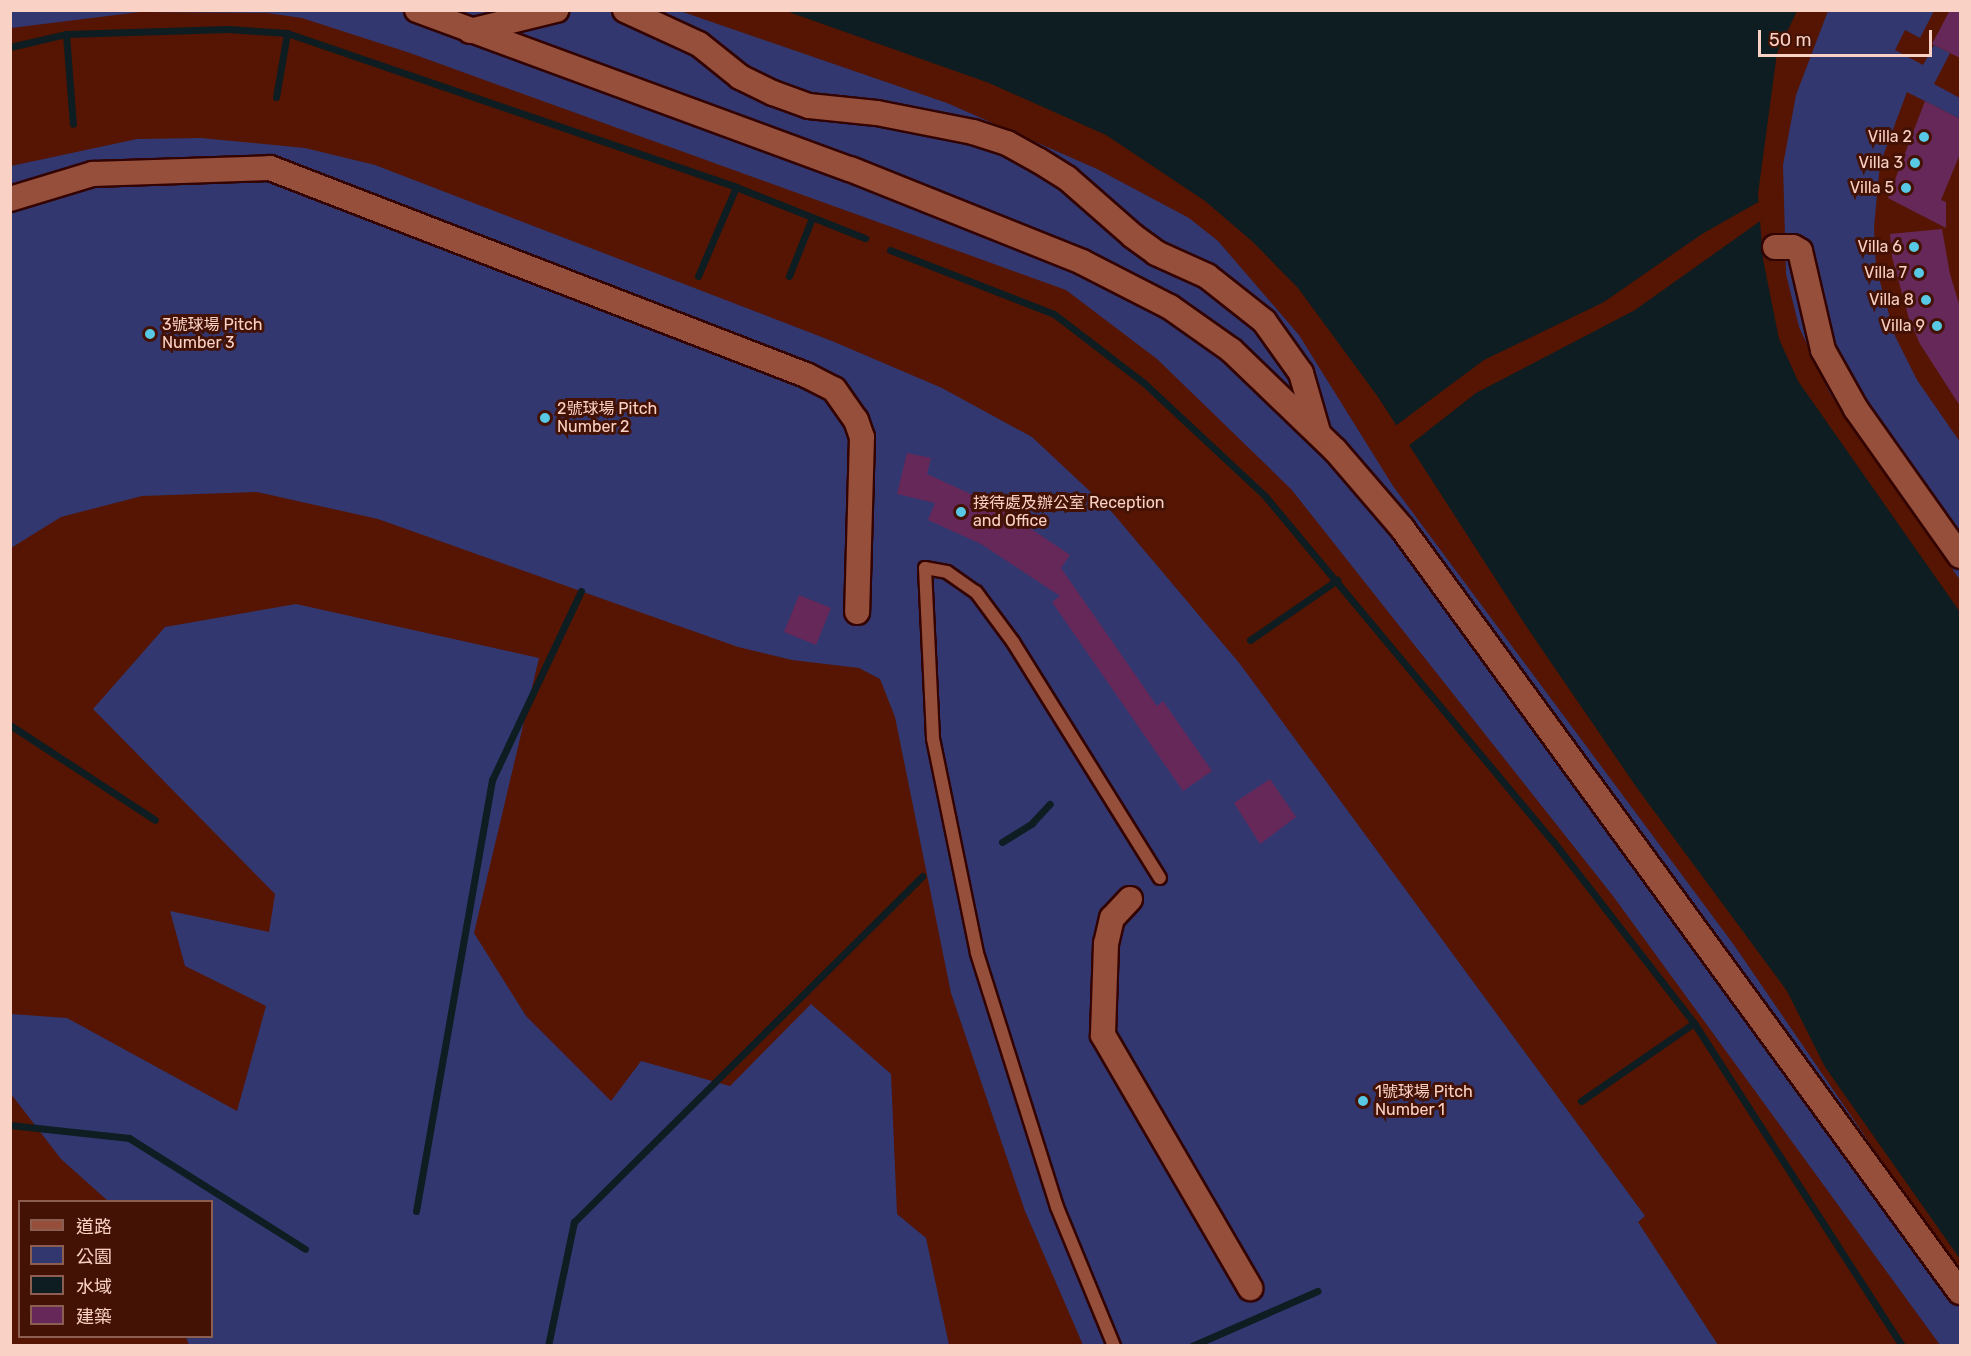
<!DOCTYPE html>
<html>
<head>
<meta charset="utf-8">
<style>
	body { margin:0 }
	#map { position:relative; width:1971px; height:1356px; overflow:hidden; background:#551502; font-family:Rubik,"Noto Sans TC",sans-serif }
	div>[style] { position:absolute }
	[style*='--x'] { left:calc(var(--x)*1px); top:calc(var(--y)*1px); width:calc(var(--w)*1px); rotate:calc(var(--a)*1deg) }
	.green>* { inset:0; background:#323770 }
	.water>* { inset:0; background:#0e1d21 }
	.pier>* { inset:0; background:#551502 }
	.stream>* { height:7px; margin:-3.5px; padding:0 3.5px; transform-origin:3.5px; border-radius:3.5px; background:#0e1d21 }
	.building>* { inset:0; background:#662859 }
	.roads { filter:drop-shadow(2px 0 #320300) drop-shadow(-2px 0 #320300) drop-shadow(0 2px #320300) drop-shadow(0 -2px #320300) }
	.lane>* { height:12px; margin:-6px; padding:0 6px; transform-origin:6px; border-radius:6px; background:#954f3b }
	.street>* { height:24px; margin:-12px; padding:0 12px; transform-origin:12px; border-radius:12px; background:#954f3b }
	.dots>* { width:16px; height:16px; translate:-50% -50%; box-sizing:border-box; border:3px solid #431205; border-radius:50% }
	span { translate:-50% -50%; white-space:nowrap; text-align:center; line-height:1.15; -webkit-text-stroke:6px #431205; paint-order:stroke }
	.poi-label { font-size:16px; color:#fad1c5 }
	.right { translate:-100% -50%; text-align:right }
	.left { translate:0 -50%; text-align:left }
	.frame { position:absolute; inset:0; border:12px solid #fad1c5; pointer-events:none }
	.legend { position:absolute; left:18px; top:1200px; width:195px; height:138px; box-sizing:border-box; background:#431205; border:2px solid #8c5e52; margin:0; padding:8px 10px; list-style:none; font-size:18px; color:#fad1c5 }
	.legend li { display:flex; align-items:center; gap:12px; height:30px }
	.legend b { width:30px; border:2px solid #8c5e52 }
	.scale { position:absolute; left:1758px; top:30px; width:174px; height:27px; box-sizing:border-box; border:3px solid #fad1c5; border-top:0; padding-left:8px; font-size:18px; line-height:21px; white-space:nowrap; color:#fad1c5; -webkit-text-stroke:4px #431205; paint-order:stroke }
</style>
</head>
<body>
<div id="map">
	<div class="green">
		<i style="clip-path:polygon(10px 11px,680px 11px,947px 103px,1097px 169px,1189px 218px,1218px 241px,1299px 335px,1393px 486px,1734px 945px,1960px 1275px,1960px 1345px,1940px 1345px,1613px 896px,1291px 489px,1157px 359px,1066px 290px,410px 53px,302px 18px,267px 13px,140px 12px,11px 28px)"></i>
		<i style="clip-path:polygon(1828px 11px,1934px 11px,1920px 38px,1905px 30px,1895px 50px,1923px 65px,1934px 45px,1950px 53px,1934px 84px,1960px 98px,1960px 119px,1907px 92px,1880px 164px,1874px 227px,1876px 267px,1895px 336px,1917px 380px,1960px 442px,1960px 580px,1829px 392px,1799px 327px,1786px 274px,1783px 165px,1796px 95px)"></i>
		<i style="clip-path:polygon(201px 138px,305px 148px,375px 165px,832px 341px,942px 388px,1032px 437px,1111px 511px,1240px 664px,1645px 1216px,1638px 1222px,1718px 1345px,1083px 1345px,1025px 1211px,951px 993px,895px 717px,880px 679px,859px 668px,792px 660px,738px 647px,378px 519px,257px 492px,142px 496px,61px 517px,11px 548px,11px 166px,137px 139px)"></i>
		<i style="clip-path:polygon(296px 604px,539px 658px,474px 933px,526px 1016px,611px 1101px,641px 1061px,730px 1086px,811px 1004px,891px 1074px,897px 1214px,926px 1238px,949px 1345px,189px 1345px,186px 1337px,212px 1336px,212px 1202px,108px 1201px,61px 1159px,11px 1094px,11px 1014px,67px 1018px,237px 1111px,266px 1006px,185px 966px,170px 911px,269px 932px,275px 894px,93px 709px,165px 627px)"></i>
	</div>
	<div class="water">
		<i style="clip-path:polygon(786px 11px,1797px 11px,1777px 53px,1758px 194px,1763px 259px,1779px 339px,1798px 381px,1960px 612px,1960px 1259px,1825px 1067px,1787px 991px,1637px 788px,1528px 629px,1378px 397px,1298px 288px,1253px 242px,1205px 201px,1106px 135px,989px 83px)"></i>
	</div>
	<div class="pier">
		<i style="clip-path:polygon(1762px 200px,1763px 219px,1635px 310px,1476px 393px,1407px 447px,1394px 427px,1484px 360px,1604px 302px,1702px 234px)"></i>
	</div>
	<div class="stream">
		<i style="--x:66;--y:34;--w:90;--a:85.6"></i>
		<i style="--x:10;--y:47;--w:57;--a:-13.1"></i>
		<i style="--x:66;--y:34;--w:162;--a:-1.8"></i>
		<i style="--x:228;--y:29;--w:59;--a:3.9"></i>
		<i style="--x:287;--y:33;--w:475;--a:18.9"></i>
		<i style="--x:736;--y:187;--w:139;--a:21.6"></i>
		<i style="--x:276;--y:97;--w:65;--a:-80.2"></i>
		<i style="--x:890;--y:250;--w:176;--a:21.3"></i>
		<i style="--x:1054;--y:314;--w:113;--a:37.5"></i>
		<i style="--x:1144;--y:383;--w:166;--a:43"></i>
		<i style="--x:1265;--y:496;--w:448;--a:50.2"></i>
		<i style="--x:1552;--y:840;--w:232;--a:52.2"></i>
		<i style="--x:1694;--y:1023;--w:384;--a:57.2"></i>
		<i style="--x:698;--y:276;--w:97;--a:-66.9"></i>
		<i style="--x:789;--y:276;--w:62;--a:-68.4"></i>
		<i style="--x:1250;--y:640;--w:106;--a:-34.6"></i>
		<i style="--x:10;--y:725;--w:173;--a:33.2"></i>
		<i style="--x:1002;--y:842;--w:36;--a:-32"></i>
		<i style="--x:1032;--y:823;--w:26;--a:-47"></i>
		<i style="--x:1581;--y:1101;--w:137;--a:-34.6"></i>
		<i style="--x:10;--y:1125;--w:120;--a:6.2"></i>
		<i style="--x:129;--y:1138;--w:208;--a:32.2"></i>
		<i style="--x:416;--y:1211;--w:438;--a:-80"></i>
		<i style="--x:492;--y:780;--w:209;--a:-64.8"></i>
		<i style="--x:548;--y:1346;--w:127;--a:-78.2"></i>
		<i style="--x:574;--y:1222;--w:491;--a:-44.8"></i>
		<i style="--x:1192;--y:1346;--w:137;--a:-23.7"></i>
	</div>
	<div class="building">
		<i style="clip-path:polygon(1950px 10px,1960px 10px,1960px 58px,1932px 44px)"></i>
		<i style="clip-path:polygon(1925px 101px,1960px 119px,1960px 154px,1941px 200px,1946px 202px,1946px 228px,1888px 198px)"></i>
		<i style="clip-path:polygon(1942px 229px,1950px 274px,1960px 307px,1960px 406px,1920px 344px,1909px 319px,1892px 257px,1890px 234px)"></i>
		<i style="clip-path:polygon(907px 453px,931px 458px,927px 474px,997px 506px,1070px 555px,1061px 568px,1157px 706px,1163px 701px,1212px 771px,1183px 791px,1052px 602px,1060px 596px,981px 544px,928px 520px,935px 503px,897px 494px)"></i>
		<i style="clip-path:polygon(799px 595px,831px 608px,816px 645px,784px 632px)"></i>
		<i style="clip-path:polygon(1270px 779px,1296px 817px,1260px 844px,1234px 803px)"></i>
	</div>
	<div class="roads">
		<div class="lane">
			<i style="--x:1114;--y:1346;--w:150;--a:-112.3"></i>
			<i style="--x:1057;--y:1207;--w:266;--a:-107.5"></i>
			<i style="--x:977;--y:953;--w:219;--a:-101.6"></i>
			<i style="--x:933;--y:738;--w:170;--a:-92.7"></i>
			<i style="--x:925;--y:568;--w:22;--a:10"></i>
			<i style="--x:947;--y:572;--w:35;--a:35"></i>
			<i style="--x:976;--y:592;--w:62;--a:53.5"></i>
			<i style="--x:1013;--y:642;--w:278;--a:58.1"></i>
		</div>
		<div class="street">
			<i style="--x:417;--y:10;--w:461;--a:20.2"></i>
			<i style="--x:850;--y:169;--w:250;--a:21.8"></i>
			<i style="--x:1082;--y:262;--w:99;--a:27.1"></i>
			<i style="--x:1170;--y:307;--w:75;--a:35.2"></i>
			<i style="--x:1231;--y:350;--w:144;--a:43.9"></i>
			<i style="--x:1335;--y:450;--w:103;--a:49.3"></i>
			<i style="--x:1402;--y:528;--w:946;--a:53.86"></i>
			<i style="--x:625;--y:10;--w:81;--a:24.7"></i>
			<i style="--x:699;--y:44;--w:53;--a:38.8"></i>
			<i style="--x:740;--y:77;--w:37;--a:26"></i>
			<i style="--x:773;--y:93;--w:38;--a:20"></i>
			<i style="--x:809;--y:106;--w:68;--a:5.9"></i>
			<i style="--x:877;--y:113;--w:98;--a:11.2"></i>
			<i style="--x:973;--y:132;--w:36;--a:18"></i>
			<i style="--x:1007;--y:143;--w:35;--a:29"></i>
			<i style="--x:1038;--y:160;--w:34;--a:32"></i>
			<i style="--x:1067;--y:178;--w:88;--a:41.3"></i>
			<i style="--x:1133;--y:236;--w:29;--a:36"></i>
			<i style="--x:1156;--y:253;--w:56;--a:24.3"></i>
			<i style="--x:1207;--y:276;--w:73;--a:38.3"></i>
			<i style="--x:1264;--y:321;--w:64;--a:54.6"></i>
			<i style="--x:1301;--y:373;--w:61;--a:73.9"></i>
			<i style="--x:470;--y:31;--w:89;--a:-13.7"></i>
			<i style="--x:10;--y:199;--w:87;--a:-16.8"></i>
			<i style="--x:93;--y:174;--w:177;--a:-1.9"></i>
			<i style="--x:270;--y:168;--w:575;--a:21.12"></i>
			<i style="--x:806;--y:375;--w:31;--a:27"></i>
			<i style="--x:834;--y:389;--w:38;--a:55"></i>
			<i style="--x:856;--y:420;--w:18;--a:71"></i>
			<i style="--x:862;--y:437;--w:175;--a:91.6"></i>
			<i style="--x:1775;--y:247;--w:18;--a:0"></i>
			<i style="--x:1793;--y:247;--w:8;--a:30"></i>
			<i style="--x:1800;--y:251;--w:102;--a:76.9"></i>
			<i style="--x:1823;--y:350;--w:68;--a:60.8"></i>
			<i style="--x:1856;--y:409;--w:180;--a:54.7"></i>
			<i style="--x:1130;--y:899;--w:26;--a:133"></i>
			<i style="--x:1112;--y:918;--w:27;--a:103"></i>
			<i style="--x:1106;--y:944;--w:91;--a:91.9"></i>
			<i style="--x:1103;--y:1035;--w:293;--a:59.8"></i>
		</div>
	</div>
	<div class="dots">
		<i style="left:1924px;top:137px;background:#58c8e4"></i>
		<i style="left:1915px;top:163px;background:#58c8e4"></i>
		<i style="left:1906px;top:188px;background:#58c8e4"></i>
		<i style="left:1914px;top:247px;background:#58c8e4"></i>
		<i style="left:1919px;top:273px;background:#58c8e4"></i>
		<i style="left:1926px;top:300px;background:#58c8e4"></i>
		<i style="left:1937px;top:326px;background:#58c8e4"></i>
		<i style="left:150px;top:334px;background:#58c8e4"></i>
		<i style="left:545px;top:418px;background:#58c8e4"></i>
		<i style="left:961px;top:512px;background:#58c8e4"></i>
		<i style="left:1363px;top:1101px;background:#58c8e4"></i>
	</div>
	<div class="poi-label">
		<span class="right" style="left:1912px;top:137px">Villa 2</span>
		<span class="right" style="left:1903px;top:163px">Villa 3</span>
		<span class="right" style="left:1894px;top:188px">Villa 5</span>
		<span class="right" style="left:1902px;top:247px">Villa 6</span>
		<span class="right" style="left:1907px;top:273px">Villa 7</span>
		<span class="right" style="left:1914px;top:300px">Villa 8</span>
		<span class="left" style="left:162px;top:334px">3號球場 Pitch<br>Number 3</span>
		<span class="right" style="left:1925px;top:326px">Villa 9</span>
		<span class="left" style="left:557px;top:418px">2號球場 Pitch<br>Number 2</span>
		<span class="left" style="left:973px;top:512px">接待處及辦公室 Reception<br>and Office</span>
		<span class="left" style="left:1375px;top:1101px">1號球場 Pitch<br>Number 1</span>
	</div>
	<div class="frame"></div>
	<ul class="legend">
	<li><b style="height:8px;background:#954f3b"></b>道路</li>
	<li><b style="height:16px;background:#323770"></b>公園</li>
	<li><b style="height:16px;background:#0e1d21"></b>水域</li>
	<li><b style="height:16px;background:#662859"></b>建築</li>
	</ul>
	<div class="scale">50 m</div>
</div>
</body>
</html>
